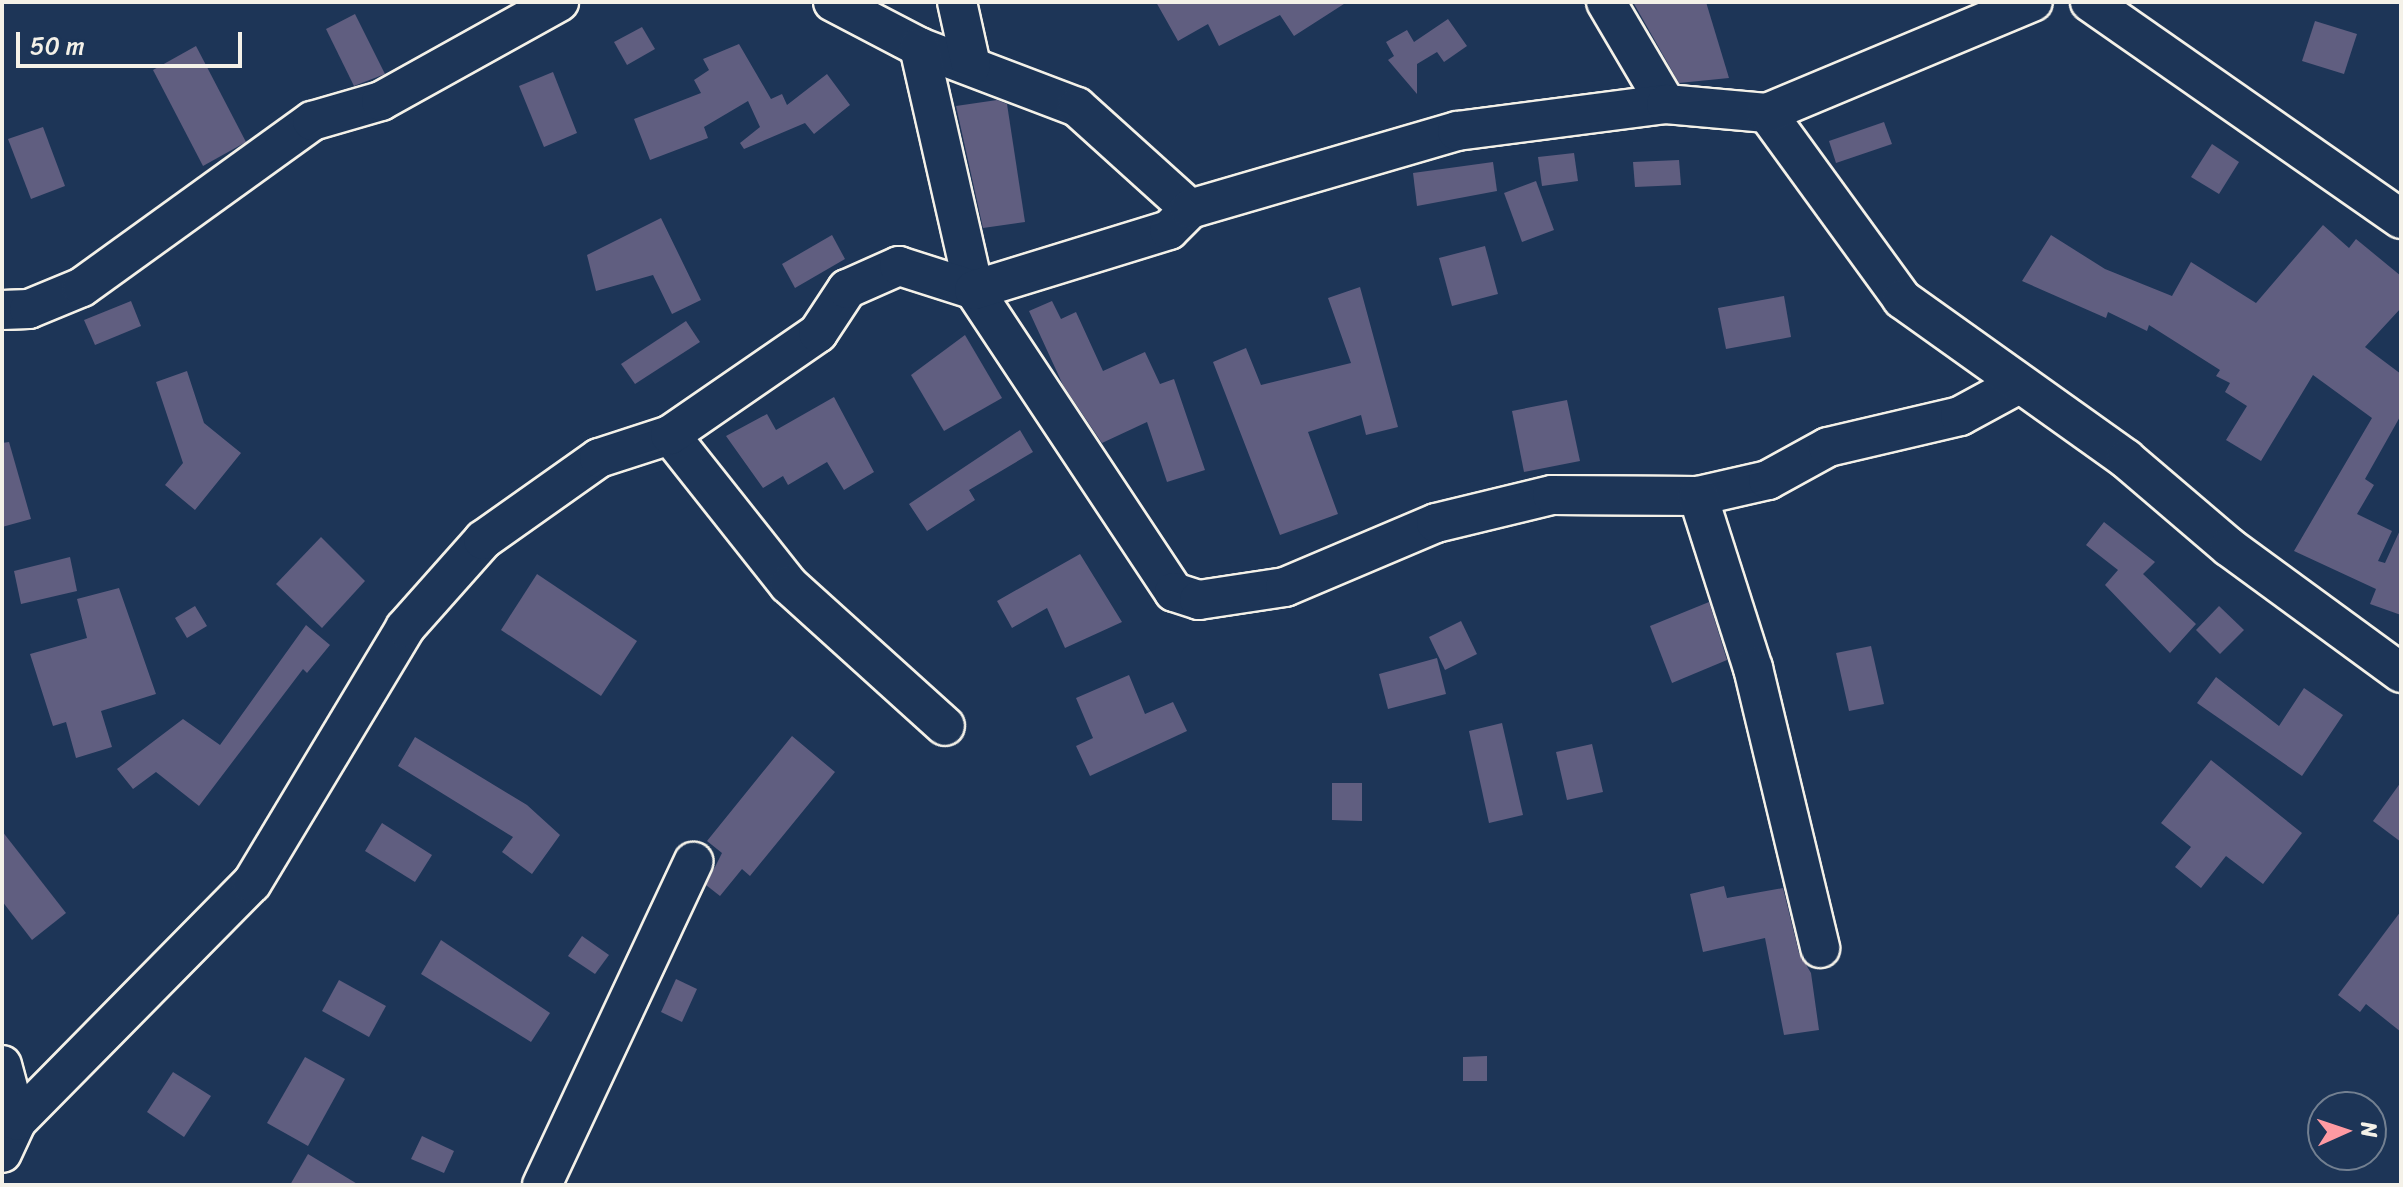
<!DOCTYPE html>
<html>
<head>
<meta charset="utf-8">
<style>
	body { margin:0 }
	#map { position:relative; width:2403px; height:1187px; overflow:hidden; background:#1d3557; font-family:Sriracha,sans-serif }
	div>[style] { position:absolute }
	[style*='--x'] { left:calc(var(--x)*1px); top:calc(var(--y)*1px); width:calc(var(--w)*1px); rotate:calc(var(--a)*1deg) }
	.building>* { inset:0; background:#605e80 }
	.roads { filter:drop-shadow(2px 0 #f4f1e8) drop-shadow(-2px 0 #f4f1e8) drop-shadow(0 2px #f4f1e8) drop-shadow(0 -2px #f4f1e8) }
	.minor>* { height:38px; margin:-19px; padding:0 19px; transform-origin:19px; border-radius:19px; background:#1d3557 }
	span { translate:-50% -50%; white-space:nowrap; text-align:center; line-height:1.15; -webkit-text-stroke:6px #1d3557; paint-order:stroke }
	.frame { position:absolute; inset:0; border:4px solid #f4f1e8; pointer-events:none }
	.north { position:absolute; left:2307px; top:1091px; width:80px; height:80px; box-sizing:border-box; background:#1d3557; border:2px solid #738091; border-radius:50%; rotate:87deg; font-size:22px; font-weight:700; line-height:32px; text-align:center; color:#f4f1e8 }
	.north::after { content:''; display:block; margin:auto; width:28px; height:36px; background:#ff9aa2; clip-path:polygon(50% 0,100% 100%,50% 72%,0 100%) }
	.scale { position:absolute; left:16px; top:32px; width:226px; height:36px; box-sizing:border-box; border:4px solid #f4f1e8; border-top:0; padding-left:10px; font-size:24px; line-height:28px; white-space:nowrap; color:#f4f1e8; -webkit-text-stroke:6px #1d3557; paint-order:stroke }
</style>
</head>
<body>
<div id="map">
	<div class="building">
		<i style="clip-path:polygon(1156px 2px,1347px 2px,1294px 36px,1280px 15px,1219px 46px,1208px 24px,1178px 41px)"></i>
		<i style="clip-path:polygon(1633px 2px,1706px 2px,1729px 78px,1679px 83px)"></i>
		<i style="clip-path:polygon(355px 14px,385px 74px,354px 86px,326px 29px)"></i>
		<i style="clip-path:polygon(1448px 19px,1467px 46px,1444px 62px,1437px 52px,1417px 64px,1417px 94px,1388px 60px,1394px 56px,1386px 42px,1407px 30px,1414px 42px)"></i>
		<i style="clip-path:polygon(2315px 21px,2357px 34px,2344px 74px,2302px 61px)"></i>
		<i style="clip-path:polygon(642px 27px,655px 49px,627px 65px,614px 42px)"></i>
		<i style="clip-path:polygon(739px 44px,771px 99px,782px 94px,787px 105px,827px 74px,850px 105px,814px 134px,805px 123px,744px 149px,740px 143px,760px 127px,748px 101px,704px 127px,708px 138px,650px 160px,634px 119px,701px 93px,694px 80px,709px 70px,703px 59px)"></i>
		<i style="clip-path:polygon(196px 46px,246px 142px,203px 166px,153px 70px)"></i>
		<i style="clip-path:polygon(553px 72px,577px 133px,544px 147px,519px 86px)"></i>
		<i style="clip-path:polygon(997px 100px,1007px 104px,1025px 222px,983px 228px,956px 106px)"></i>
		<i style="clip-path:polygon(1884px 122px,1892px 144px,1836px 163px,1829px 141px)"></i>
		<i style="clip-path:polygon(43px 127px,65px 186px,31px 199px,8px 139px)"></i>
		<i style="clip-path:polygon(2212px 144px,2239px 162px,2219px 194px,2191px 177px)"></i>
		<i style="clip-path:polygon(1574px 153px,1578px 181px,1542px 186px,1538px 157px)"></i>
		<i style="clip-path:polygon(1679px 160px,1681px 185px,1635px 187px,1633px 162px)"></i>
		<i style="clip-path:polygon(1493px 162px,1497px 191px,1417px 206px,1413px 173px)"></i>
		<i style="clip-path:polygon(1536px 181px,1554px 230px,1522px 242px,1504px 193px)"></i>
		<i style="clip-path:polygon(661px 218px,701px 300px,672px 314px,653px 275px,596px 291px,587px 255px)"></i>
		<i style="clip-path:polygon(2323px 225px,2349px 248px,2356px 239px,2401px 276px,2401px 308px,2365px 347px,2401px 374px,2401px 415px,2365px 479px,2374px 485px,2357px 514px,2392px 531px,2378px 561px,2385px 563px,2401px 528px,2401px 615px,2370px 604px,2376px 589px,2294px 551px,2372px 418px,2313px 375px,2261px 461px,2226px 440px,2247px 406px,2225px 392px,2230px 383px,2216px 376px,2220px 370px,2149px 325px,2147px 331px,2108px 312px,2106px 318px,2022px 281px,2051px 235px,2105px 269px,2172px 296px,2191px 262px,2256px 303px)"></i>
		<i style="clip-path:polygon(832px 235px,845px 259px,795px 288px,782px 264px)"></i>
		<i style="clip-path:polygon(1485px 246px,1498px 294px,1452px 306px,1439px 258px)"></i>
		<i style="clip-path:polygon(1360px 287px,1398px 427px,1366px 435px,1361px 415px,1308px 432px,1338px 514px,1280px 535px,1213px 362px,1246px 348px,1261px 385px,1351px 363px,1328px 298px)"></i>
		<i style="clip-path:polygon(1784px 296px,1791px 337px,1726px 349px,1718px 308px)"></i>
		<i style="clip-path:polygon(131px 301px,141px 326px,95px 345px,84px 320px)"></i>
		<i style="clip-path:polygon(1052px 301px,1061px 319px,1076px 312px,1103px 371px,1145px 352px,1160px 384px,1174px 379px,1205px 470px,1167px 482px,1147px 422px,1102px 443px,1063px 385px,1029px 311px)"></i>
		<i style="clip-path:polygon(686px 321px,700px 342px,635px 384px,621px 364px)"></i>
		<i style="clip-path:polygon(965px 335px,1002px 398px,944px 431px,911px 375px)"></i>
		<i style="clip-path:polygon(187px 371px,204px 423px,241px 453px,195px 510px,165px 485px,183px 463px,156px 382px)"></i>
		<i style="clip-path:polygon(834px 397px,874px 472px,844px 490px,827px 462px,788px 485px,783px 476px,763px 488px,726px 436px,767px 414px,776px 430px)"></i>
		<i style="clip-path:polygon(1567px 400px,1580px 461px,1524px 472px,1512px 411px)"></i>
		<i style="clip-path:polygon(1020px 430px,1033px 452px,969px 490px,975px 500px,927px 531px,909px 504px)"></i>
		<i style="clip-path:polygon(9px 442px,31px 519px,2px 527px,2px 443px)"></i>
		<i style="clip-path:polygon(2104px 522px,2155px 562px,2143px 574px,2196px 624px,2170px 653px,2105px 585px,2118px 570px,2086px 545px)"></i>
		<i style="clip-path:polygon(321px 537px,365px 581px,322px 628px,276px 584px)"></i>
		<i style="clip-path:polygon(1080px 554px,1122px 622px,1065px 648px,1047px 608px,1012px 628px,997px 601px)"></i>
		<i style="clip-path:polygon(70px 557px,77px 591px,21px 604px,14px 571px)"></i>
		<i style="clip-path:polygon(537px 574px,637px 641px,601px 696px,501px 630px)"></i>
		<i style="clip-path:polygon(119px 588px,156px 694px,101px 711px,112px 747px,76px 758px,66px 722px,53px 726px,30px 654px,87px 638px,77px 599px)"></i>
		<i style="clip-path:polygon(1709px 602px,1727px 660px,1672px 683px,1650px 626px)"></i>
		<i style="clip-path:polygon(195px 606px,207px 626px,187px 638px,175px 618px)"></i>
		<i style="clip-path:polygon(2219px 606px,2244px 630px,2220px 654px,2196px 630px)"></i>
		<i style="clip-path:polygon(1461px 621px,1477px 654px,1445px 670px,1429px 637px)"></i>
		<i style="clip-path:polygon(306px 625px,330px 645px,307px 673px,303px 669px,199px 806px,156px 772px,133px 789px,117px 769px,183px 719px,220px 745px)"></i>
		<i style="clip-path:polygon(1871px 646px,1884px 704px,1849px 711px,1836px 653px)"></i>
		<i style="clip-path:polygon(1437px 658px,1446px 694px,1388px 709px,1379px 674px)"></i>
		<i style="clip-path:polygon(1129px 675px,1145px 714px,1173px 702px,1187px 731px,1090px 776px,1076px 746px,1093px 738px,1076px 698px)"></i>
		<i style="clip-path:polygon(2216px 677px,2279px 726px,2304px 688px,2343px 715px,2302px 776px,2197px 703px)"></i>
		<i style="clip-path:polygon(1502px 723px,1523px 815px,1489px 823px,1469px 731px)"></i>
		<i style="clip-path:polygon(792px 736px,835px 772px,750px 876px,742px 869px,720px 896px,706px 885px,722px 853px,707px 841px)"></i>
		<i style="clip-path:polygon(415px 737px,527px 805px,560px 835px,532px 874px,502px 852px,513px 837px,398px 766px)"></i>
		<i style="clip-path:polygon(1592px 744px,1603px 792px,1567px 800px,1556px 752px)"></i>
		<i style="clip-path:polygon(2211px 760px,2302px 833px,2263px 884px,2226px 856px,2201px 888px,2175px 867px,2191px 847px,2161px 823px)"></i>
		<i style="clip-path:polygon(2401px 782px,2401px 842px,2373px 821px)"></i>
		<i style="clip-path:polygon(1332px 783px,1362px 783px,1362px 821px,1332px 820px)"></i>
		<i style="clip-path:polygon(382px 823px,432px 855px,415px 882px,365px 851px)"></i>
		<i style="clip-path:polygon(2px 831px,66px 913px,32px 940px,2px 901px)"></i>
		<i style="clip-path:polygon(1724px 886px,1727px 898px,1783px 888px,1799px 953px,1811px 973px,1819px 1030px,1784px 1035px,1765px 938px,1703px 952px,1690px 894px)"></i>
		<i style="clip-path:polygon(2401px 911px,2401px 1032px,2366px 1004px,2360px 1012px,2338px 995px)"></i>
		<i style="clip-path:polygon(582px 936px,609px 955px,595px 974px,568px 956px)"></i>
		<i style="clip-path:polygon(441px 940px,550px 1013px,531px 1042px,421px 974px)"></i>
		<i style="clip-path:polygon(676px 979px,697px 989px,682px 1022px,661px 1012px)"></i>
		<i style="clip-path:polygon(339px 980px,386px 1006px,369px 1037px,322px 1011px)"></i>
		<i style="clip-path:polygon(1487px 1056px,1487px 1081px,1463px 1081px,1463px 1057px)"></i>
		<i style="clip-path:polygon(305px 1057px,345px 1079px,308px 1146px,267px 1123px)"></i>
		<i style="clip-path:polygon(173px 1072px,211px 1096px,184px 1137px,147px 1112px)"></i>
		<i style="clip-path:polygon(422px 1136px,454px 1151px,444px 1173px,411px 1159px)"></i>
		<i style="clip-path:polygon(308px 1154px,359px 1185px,290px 1185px)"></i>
	</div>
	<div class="roads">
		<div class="minor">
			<i style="--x:833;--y:2;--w:97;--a:27.6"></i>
			<i style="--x:919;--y:47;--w:169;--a:20.8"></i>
			<i style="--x:1077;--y:107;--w:152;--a:42.1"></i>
			<i style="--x:957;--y:2;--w:65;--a:77.5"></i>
			<i style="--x:1606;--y:2;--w:118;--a:59.5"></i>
			<i style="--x:2090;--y:2;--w:379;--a:34.9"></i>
			<i style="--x:919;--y:47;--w:249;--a:77.2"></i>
			<i style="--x:974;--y:290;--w:362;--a:56.5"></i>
			<i style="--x:1174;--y:592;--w:26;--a:18"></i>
			<i style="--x:1199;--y:600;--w:87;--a:-8.6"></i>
			<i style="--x:1285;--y:587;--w:164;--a:-23"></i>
			<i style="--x:1436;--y:523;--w:119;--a:-13.6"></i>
			<i style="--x:1552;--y:495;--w:146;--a:0.4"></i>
			<i style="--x:1698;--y:496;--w:72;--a:-12.9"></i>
			<i style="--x:1768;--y:480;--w:68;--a:-28.8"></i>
			<i style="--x:1828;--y:447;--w:136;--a:-13.2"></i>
			<i style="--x:1960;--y:416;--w:65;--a:-28.5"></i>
			<i style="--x:1767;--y:113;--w:230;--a:54"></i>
			<i style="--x:1902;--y:299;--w:275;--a:35.5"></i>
			<i style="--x:2126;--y:459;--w:135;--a:40.5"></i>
			<i style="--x:2229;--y:547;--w:213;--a:36.2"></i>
			<i style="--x:2;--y:310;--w:27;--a:-2"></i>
			<i style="--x:29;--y:309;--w:57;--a:-22.5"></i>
			<i style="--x:82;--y:287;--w:284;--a:-35.8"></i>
			<i style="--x:312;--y:121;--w:72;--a:-16.2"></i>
			<i style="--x:381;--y:101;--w:204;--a:-29.1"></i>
			<i style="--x:670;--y:435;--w:191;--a:51.6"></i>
			<i style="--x:789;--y:585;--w:210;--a:42.1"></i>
			<i style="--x:1698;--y:496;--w:181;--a:72.3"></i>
			<i style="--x:1753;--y:668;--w:288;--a:76.5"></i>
			<i style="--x:2;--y:1065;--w:58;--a:75"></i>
			<i style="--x:2;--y:1153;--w:35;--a:-65"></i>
			<i style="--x:17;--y:1121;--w:334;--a:-45.4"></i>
			<i style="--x:252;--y:883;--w:297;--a:-59"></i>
			<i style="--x:405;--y:628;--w:118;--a:-48.4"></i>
			<i style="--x:483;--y:540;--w:142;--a:-35.3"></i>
			<i style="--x:599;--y:458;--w:75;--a:-17.9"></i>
			<i style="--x:670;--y:435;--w:180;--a:-34.6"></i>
			<i style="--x:818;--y:333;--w:53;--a:-56.6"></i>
			<i style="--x:847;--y:289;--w:57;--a:-23.9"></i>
			<i style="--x:899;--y:266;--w:79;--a:17.7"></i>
			<i style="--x:974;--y:290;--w:204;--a:-17.1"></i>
			<i style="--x:1169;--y:230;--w:30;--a:-45"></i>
			<i style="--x:1190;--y:209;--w:278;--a:-16.3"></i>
			<i style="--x:1457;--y:131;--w:211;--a:-7.4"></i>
			<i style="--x:1666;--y:104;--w:101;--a:5.1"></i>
			<i style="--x:1767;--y:113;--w:288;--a:-22.7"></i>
			<i style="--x:542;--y:1185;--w:357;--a:-64.9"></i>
		</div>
	</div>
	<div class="frame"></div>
	<div class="north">N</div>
	<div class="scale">50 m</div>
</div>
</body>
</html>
